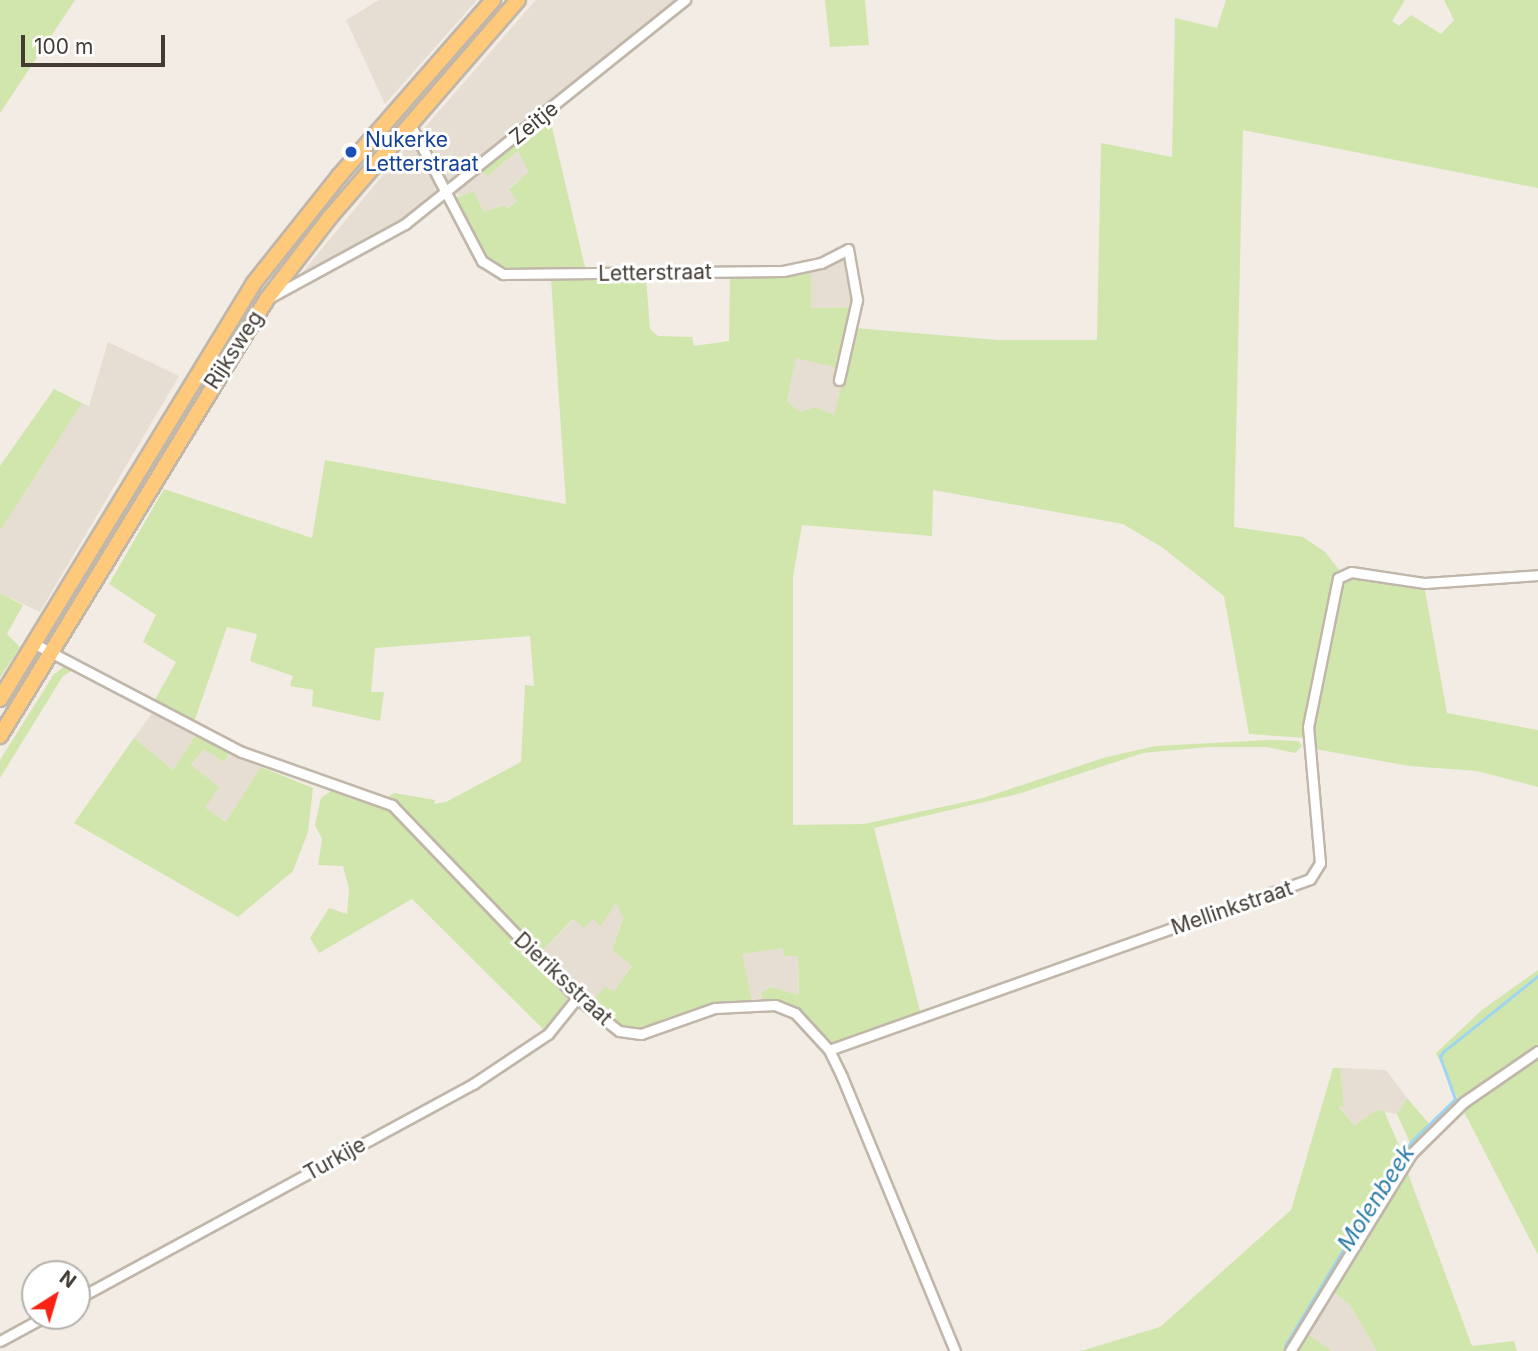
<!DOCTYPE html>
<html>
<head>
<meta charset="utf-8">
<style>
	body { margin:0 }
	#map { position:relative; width:1538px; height:1351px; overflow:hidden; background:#f2ece4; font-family:Inter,sans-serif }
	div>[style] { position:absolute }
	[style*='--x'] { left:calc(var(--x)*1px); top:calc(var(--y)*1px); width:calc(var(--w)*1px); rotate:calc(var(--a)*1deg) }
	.residential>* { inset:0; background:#e6ded2 }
	.green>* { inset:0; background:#d1e6ac }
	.stream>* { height:2.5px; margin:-1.25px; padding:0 1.25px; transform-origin:1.25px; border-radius:1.25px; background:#9fd5ef }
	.roads { filter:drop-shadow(2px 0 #c0b6a9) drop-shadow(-2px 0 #c0b6a9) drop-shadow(0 2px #c0b6a9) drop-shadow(0 -2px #c0b6a9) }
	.minor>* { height:9px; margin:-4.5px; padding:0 4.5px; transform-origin:4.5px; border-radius:4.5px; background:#fff }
	.trunk>* { height:14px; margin:-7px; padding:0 7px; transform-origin:7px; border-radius:7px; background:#fec97a }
	.dots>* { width:19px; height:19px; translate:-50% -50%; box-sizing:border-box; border:4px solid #fff; border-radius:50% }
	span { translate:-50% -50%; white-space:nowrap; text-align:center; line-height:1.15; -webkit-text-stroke:6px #fff; paint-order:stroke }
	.street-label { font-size:21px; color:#443c34 }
	.transit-label { font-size:21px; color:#164399 }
	.left { translate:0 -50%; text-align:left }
	.water-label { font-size:23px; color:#2d7da6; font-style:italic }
	.north { position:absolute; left:21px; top:1260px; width:70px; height:70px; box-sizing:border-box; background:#fff; border:2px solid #b4b1ae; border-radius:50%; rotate:37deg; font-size:19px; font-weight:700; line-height:28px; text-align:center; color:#443c34 }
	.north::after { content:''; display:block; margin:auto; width:24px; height:32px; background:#f92213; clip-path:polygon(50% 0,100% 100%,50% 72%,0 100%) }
	.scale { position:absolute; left:21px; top:35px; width:144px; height:32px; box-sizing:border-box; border:4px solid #443c34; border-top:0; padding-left:9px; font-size:21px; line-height:24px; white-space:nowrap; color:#443c34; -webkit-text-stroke:5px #fff; paint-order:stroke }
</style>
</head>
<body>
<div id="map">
	<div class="residential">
		<i style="clip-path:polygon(379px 0,477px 0,385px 104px,346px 20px)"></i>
		<i style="clip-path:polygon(536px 0,679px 0,449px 186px,419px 134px)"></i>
		<i style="clip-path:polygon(415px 144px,443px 193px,399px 226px,297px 279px,407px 146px)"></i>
		<i style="clip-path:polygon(518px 151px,530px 172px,509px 188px,517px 201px,506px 209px,504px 205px,484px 212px,474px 193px,458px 196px,456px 192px,484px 171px,488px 175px)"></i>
		<i style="clip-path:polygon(845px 255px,853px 307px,811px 308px,811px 270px)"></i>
		<i style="clip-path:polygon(108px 342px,179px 376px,40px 612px,0 593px,0 531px,82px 403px,89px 406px)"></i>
		<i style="clip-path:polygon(796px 357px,845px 369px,834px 415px,815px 407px,800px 412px,787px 401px)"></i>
		<i style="clip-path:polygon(152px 713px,195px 736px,173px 770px,134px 738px)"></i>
		<i style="clip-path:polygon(203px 748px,224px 762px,229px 753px,261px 767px,227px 822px,204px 808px,191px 766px)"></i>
		<i style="clip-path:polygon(616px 902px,623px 917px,612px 949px,632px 965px,614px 992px,589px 1004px,539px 954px,574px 919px,592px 919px)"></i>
		<i style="clip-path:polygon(783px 948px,798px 955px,799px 995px,771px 987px,761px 993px,762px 999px,752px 1000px,741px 954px)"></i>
		<i style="clip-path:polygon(1340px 1068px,1386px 1070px,1407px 1098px,1397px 1114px,1376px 1110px,1356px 1127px,1339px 1106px,1344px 1106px)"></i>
		<i style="clip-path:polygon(1331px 1290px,1350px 1305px,1377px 1351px,1330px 1351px,1305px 1332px)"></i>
	</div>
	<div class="green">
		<i style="clip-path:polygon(0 0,75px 0,0 113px)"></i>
		<i style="clip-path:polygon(825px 0,865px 0,869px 45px,830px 47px)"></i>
		<i style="clip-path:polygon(1226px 0,1405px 0,1392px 21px,1399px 26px,1411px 15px,1441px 34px,1454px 20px,1444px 0,1538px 0,1538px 188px,1243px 130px,1234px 527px,1303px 537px,1325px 552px,1340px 571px,1332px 582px,1305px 720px,1306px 738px,1249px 734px,1224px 596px,1163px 548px,1123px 524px,933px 490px,932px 536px,802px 525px,793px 577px,793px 825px,864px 824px,983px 798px,1103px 758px,1155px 746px,1268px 740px,1298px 741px,1302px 746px,1295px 753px,1266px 747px,1209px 747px,1143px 753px,1018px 794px,874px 828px,921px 1015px,832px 1044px,799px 1008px,762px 999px,761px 993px,771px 987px,799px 995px,798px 956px,784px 956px,783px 948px,742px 954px,752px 1000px,672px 1016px,637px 1031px,619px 1027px,589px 1004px,605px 987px,614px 991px,632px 966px,612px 950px,623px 918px,616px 903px,601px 926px,592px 919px,584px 928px,573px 919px,539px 954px,389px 796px,394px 793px,435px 800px,434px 804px,446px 802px,521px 762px,525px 685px,534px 686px,530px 636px,375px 648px,371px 692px,384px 692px,380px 721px,312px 706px,313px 690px,290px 686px,293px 676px,250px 661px,257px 634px,227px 627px,193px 725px,152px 705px,176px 662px,143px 642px,156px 615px,109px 584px,164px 489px,312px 538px,325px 460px,566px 504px,551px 279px,646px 277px,650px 329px,658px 336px,692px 337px,694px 346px,729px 341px,730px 275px,811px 270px,811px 308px,853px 307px,839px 368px,796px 358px,787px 401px,800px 412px,815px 407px,834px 415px,855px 328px,998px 340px,1097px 340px,1101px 143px,1172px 157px,1175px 18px,1217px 28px)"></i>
		<i style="clip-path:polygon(549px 115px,586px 271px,503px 271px,486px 261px,454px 198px,474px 192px,484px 212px,504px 205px,507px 209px,517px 201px,509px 189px,529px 172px,518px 151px,487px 176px,484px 172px,454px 189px)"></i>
		<i style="clip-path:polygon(54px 389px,82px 403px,0 531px,0 466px)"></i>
		<i style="clip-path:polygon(1354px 575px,1424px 585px,1447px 713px,1538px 730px,1538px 787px,1477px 771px,1409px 766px,1315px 749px,1313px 719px,1340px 581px)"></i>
		<i style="clip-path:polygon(0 593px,23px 605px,7px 634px,20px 647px,0 678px)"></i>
		<i style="clip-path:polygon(64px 667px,73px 670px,63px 676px,0 778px,0 760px,54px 674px)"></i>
		<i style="clip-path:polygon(195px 736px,229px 753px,224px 762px,203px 749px,191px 765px,219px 787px,205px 808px,226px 822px,261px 767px,313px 788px,308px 832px,293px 871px,238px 917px,74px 823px,134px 738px,173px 770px)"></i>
		<i style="clip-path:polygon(331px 791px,393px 811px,565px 993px,568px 1003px,545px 1031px,412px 899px,319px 953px,310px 938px,329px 908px,347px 914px,349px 889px,343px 866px,318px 865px,322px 839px,315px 825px,321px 798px)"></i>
		<i style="clip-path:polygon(1538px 970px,1538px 1047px,1459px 1101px,1436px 1053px,1482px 1010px)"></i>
		<i style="clip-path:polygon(1538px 1056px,1538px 1255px,1463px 1110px)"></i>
		<i style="clip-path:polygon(1333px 1068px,1340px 1068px,1344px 1106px,1339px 1107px,1355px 1126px,1376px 1110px,1384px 1111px,1405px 1159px,1287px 1351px,1081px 1351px,1160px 1327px,1291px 1210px)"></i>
		<i style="clip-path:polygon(1407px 1098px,1431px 1126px,1412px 1147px,1397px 1114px)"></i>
		<i style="clip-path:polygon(1406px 1168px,1472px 1346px,1514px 1341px,1517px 1351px,1377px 1351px,1350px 1305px,1331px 1290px)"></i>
		<i style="clip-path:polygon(1305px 1332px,1330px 1350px,1330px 1351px,1294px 1351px)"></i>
	</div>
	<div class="stream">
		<i style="--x:1285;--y:1346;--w:209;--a:-58.9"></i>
		<i style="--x:1393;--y:1167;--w:31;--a:-54"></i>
		<i style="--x:1411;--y:1142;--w:62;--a:-44.3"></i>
		<i style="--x:1455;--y:1099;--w:45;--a:-109.7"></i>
		<i style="--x:1440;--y:1057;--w:6;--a:-59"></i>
		<i style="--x:1443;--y:1052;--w:122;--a:-38.7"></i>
	</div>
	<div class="roads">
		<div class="minor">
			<i style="--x:410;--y:124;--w:155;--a:62.3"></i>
			<i style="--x:482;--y:261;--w:25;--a:32"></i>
			<i style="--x:503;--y:274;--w:280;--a:-0.6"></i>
			<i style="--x:783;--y:271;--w:39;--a:-12"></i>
			<i style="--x:821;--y:263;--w:30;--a:-27"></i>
			<i style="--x:848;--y:249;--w:52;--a:80"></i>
			<i style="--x:857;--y:300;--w:82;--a:102.7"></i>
			<i style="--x:271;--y:297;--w:153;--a:-28.6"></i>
			<i style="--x:405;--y:224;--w:359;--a:-38.7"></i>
			<i style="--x:35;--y:644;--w:233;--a:27.6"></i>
			<i style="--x:242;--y:752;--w:159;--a:19.5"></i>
			<i style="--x:392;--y:805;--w:267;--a:46.2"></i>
			<i style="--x:577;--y:998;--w:53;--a:38.2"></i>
			<i style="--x:619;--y:1031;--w:22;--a:8"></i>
			<i style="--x:641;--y:1034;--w:78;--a:-19.4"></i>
			<i style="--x:715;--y:1008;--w:60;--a:-2.9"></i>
			<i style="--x:775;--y:1005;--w:22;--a:22"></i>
			<i style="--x:795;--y:1013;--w:50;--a:47.4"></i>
			<i style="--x:829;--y:1050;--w:30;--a:64"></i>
			<i style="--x:842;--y:1077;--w:296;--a:67.6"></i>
			<i style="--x:829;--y:1050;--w:510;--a:-19.57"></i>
			<i style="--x:1310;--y:879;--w:19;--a:-58"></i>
			<i style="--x:1320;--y:863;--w:137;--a:-95"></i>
			<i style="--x:1308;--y:727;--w:152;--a:-78.6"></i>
			<i style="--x:1338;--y:578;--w:14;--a:-25"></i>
			<i style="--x:1351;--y:572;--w:75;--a:8.5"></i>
			<i style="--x:1425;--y:583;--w:113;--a:-4"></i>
			<i style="--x:77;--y:1299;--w:451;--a:-28.5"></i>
			<i style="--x:473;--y:1084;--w:90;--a:-33.7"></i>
			<i style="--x:548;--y:1034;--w:46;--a:-51.1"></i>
			<i style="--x:0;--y:1341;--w:52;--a:-28.5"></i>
			<i style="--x:1290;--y:1351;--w:231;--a:-58.4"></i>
			<i style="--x:1411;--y:1154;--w:74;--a:-44.5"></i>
			<i style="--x:1464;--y:1102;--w:90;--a:-34.6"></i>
		</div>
		<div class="trunk">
			<i style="--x:0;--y:699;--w:487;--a:-58.6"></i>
			<i style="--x:254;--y:283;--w:137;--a:-51.5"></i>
			<i style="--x:339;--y:176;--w:234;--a:-48.8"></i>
			<i style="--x:0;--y:736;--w:512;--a:-58.58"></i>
			<i style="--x:267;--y:299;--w:103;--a:-52.5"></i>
			<i style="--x:330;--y:217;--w:287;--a:-49.1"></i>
		</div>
	</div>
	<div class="dots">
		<i style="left:351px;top:152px;background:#1a4fb4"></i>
	</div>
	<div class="street-label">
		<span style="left:534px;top:123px;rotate:-39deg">Zeitje</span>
		<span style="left:655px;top:273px;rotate:-1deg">Letterstraat</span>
		<span style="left:234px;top:350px;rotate:-57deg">Rijksweg</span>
		<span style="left:1232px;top:908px;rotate:-19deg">Mellinkstraat</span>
		<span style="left:563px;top:979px;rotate:43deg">Dieriksstraat</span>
		<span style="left:335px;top:1159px;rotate:-29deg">Turkije</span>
	</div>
	<div class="transit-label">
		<span class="left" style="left:365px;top:152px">Nukerke<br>Letterstraat</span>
	</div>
	<div class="water-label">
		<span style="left:1376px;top:1198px;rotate:-57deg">Molenbeek</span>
	</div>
	<div class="north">N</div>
	<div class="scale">100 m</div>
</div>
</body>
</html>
